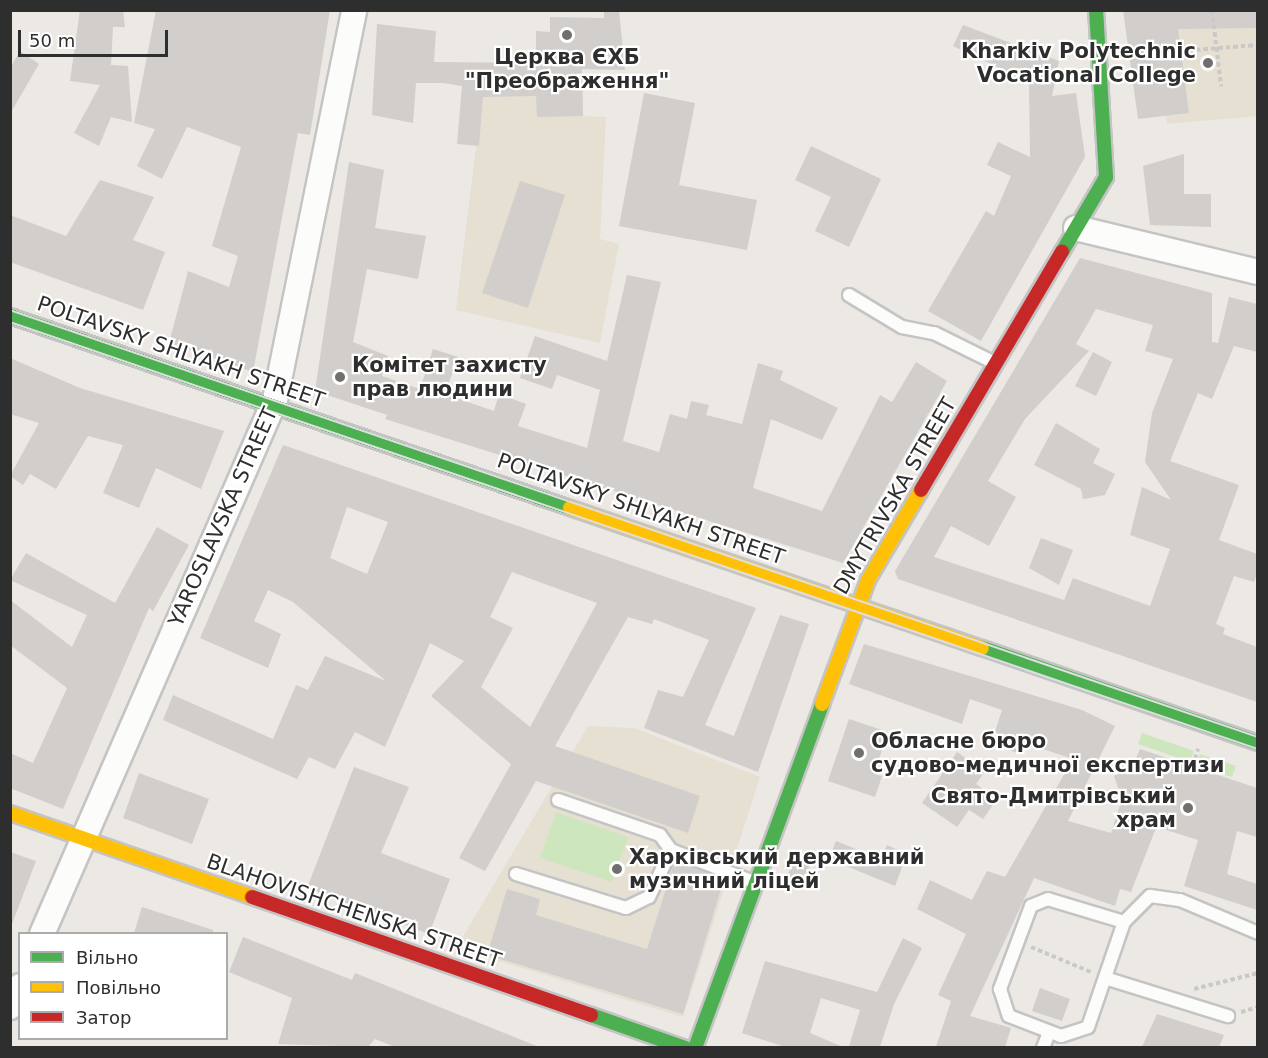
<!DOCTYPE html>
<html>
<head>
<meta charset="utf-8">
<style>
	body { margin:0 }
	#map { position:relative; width:1268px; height:1058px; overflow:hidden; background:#ece8e4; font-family:"DejaVu Sans",sans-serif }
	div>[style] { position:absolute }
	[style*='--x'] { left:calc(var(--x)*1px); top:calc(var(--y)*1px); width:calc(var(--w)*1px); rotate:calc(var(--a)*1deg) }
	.education>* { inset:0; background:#e6e0d3 }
	.green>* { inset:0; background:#cee6be }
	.building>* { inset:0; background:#d1cecb }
	.path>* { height:4px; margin-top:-2px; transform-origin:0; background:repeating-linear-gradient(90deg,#c9c9c8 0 4.5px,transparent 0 7.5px) }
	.roads { filter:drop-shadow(2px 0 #c5c4c5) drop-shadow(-2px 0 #c5c4c5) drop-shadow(0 2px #c5c4c5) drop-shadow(0 -2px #c5c4c5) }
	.lane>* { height:12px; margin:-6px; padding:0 6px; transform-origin:6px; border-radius:6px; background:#fcfcfb }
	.street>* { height:24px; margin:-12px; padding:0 12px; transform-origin:12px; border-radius:12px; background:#fcfcfb }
	.fast>* { height:14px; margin:-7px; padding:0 7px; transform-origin:7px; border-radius:7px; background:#4caf50 }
	.slow>* { height:14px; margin:-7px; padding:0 7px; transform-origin:7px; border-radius:7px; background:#ffc107 }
	.jam>* { height:14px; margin:-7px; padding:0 7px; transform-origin:7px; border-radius:7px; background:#c62828 }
	.tram>* { height:1.5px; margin:-0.75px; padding:0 0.75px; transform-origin:0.75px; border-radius:0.75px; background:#dfdfe1 }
	.dots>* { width:16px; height:16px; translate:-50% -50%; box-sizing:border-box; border:3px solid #fff; border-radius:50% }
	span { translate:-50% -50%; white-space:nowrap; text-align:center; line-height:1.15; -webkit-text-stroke:4.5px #fff; paint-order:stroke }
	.poi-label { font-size:21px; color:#2e2e2e; font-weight:700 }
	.right { translate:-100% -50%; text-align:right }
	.left { translate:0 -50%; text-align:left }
	.street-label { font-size:21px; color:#2e2e2e }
	.frame { position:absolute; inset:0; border:12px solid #2e2e2e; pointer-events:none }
	.legend { position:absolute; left:18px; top:932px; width:210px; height:108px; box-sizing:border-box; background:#fff; border:2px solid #ababab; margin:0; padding:8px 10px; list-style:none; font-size:18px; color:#2e2e2e }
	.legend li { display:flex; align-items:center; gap:12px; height:30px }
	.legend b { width:30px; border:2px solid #ababab }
	.scale { position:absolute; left:18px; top:30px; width:150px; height:27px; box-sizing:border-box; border:3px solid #2e2e2e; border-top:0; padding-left:8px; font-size:18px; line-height:21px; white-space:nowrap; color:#2e2e2e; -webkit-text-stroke:4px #fff; paint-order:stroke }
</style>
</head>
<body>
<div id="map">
	<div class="education">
		<i style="clip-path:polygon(1153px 11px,1257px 11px,1257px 116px,1167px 124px)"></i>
		<i style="clip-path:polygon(582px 79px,583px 116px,606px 117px,600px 239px,619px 244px,600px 343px,456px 310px,484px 82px)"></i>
		<i style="clip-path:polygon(588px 726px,634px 728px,760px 777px,683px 1017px,456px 948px)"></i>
	</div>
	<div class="green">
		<i style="clip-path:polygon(1142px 733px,1194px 751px,1190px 762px,1138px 744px)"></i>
		<i style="clip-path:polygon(1200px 754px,1236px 766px,1232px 777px,1196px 765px)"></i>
		<i style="clip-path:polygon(556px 812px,628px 837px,612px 882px,540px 858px)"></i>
	</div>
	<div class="building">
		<i style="clip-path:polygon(80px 10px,123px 10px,125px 27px,113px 27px,111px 65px,128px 66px,132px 122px,111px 117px,99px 146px,74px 133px,100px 85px,70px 81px)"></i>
		<i style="clip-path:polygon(156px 10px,330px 10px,310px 135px,298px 133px,253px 372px,169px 343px,188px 271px,229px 287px,238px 256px,212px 246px,241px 147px,187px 127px,162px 179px,137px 166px,155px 129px,134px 123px)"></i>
		<i style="clip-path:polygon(604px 10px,619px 10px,625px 70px,582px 69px,583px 116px,537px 117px,536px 96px,483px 97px,479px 146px,457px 144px,462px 86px,443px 83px,416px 83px,413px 123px,372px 115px,377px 24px,436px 31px,434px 62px,536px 63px,536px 31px,550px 32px,550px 17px,604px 18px)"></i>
		<i style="clip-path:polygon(1123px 10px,1257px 10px,1257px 28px,1178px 29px,1189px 113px,1138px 119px)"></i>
		<i style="clip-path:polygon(963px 25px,1059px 61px,1052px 96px,1076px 93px,1085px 157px,981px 341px,928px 311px,986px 211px,994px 216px,1011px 176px,987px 165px,998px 142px,1030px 157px,1029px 82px,953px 46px)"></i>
		<i style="clip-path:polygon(20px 51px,39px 64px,10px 114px,10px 68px)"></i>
		<i style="clip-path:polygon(644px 93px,695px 103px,679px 185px,757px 200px,747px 250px,619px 226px)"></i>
		<i style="clip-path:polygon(811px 146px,881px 179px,849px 247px,815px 231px,831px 197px,795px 180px)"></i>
		<i style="clip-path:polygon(1184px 154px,1184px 194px,1211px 194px,1211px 227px,1150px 225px,1143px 166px)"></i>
		<i style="clip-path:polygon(349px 162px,384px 170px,375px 228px,426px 236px,418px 279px,367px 269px,353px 342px,388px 356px,382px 376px,420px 389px,433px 349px,458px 357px,445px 394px,494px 411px,499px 394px,526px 404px,518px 426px,587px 448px,600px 390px,557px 375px,552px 389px,520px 378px,535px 336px,607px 361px,627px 275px,661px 282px,623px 441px,659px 452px,670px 414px,687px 419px,691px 401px,709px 405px,706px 415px,742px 424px,758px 363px,783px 371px,780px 380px,838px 408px,822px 440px,771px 419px,753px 488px,822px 511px,880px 395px,892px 402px,916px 362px,947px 381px,843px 563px,385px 419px,387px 415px,315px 391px)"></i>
		<i style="clip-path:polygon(100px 180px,154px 197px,133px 240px,165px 252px,143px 310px,10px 262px,10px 215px,66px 236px)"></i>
		<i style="clip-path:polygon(520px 181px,565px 195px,528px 308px,482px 293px)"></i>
		<i style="clip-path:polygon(evenodd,1080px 258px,1212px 293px,1212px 342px,1218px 343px,1229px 297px,1257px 304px,1257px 352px,1234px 346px,1212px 399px,1198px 393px,1170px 461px,1239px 485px,1219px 540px,1257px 554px,1257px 574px,1254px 582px,1234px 576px,1216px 624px,1225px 628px,1223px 634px,1257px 647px,1257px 702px,898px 579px,895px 571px,1080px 258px,1096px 309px,1153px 325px,1145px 351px,1173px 359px,1152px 413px,1145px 462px,1171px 500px,1142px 487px,1130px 535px,1170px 549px,1150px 606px,1073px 578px,1064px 600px,934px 557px,951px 526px,989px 546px,1016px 497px,988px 481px,1025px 419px,1089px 351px,1076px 344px,1096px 309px)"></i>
		<i style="clip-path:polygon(1093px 352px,1112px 362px,1096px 396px,1075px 386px)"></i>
		<i style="clip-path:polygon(10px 358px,80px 388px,224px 431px,201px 489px,156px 468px,139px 508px,103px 493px,123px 445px,88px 436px,56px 489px,30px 474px,23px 485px,10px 476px,39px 423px,10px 414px)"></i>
		<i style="clip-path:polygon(1056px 423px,1100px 449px,1093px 463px,1115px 474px,1105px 495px,1083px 499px,1081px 489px,1034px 465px)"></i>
		<i style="clip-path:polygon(evenodd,283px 445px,756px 608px,705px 725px,734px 736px,780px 615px,809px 624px,758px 772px,644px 728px,658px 690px,683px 697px,709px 640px,654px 619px,652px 624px,628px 617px,555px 746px,700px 796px,688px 833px,536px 781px,485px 871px,459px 858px,511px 764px,431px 696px,464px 661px,430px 643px,385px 747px,355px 732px,335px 769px,309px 757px,297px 779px,163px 720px,173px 695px,273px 739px,296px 685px,308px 690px,325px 656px,386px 681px,293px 602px,268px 590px,254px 621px,281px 634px,268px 668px,200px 638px,283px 445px,347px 507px,388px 522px,367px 574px,330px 558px,347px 507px,283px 445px,512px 572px,597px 603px,530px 727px,481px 687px,513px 628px,490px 617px,512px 572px)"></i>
		<i style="clip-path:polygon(157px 527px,189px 545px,153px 611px,149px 608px,63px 809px,10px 788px,10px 753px,33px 763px,67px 688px,10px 645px,10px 600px,72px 647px,87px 615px,10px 580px,26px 553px,115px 603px)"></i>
		<i style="clip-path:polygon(1041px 538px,1073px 550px,1059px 585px,1029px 568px)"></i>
		<i style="clip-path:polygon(864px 644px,1082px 710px,1115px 726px,1068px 821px,1111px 833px,1122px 799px,1114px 776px,1134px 763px,1140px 749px,1257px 788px,1257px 837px,1237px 831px,1227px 874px,1257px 884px,1257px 910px,1184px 886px,1198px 840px,1160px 828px,1156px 828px,1131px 892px,1120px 889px,1115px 906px,1034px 878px,970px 1016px,1011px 1028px,1005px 1047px,936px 1047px,951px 1001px,938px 995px,966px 934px,917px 909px,930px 880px,972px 900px,987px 871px,1005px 877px,1073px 759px,1022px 742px,1018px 753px,991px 744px,1002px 710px,970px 699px,962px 724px,849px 684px)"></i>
		<i style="clip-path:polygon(849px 719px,888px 732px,874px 774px,882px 776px,875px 797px,828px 781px)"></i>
		<i style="clip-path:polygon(957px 752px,985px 771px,976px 784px,997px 799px,983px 819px,969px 810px,957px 827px,922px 803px)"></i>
		<i style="clip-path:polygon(354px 767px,409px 787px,381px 853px,450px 879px,429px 934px,307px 888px)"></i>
		<i style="clip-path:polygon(139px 773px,209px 799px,192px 844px,123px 818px)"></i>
		<i style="clip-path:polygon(836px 841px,881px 859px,887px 845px,907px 854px,895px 886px,829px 859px)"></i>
		<i style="clip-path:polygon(10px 852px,36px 861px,12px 924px,10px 924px)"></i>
		<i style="clip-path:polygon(796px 853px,812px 859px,803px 882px,787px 877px)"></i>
		<i style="clip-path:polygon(675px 860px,724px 879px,683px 1014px,487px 955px,507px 889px,540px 899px,536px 915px,647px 949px)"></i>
		<i style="clip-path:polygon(142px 907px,213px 930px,213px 933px,134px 933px)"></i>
		<i style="clip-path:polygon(243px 937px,352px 980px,355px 973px,539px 1047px,395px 1047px,375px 1039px,368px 1047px,278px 1044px,292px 998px,229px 972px)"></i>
		<i style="clip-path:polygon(903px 938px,922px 948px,894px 1004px,880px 1047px,849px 1047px,860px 1010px,821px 998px,810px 1033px,843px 1047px,785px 1047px,742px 1033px,765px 961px,877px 992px)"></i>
		<i style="clip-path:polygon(1040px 988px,1070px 999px,1062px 1021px,1032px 1011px)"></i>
		<i style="clip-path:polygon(1157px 1014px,1224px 1035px,1219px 1047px,1142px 1047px)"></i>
	</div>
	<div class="path">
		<i style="--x:1212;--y:10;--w:77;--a:83.2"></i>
		<i style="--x:1181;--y:51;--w:77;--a:-4.5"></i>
		<i style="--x:1193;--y:766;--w:18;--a:-74"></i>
		<i style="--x:1031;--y:947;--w:65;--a:22.6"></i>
		<i style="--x:1194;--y:989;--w:66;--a:-14"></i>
		<i style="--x:1241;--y:1012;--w:18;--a:-16"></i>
	</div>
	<div class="roads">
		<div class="lane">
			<i style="--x:849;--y:295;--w:62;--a:31.1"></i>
			<i style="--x:902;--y:327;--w:33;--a:11"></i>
			<i style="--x:934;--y:333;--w:68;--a:26.2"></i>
			<i style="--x:558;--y:800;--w:108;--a:18.9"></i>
			<i style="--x:660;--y:835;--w:19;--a:54"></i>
			<i style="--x:671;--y:850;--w:89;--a:21.1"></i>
			<i style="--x:516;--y:874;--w:115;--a:17.2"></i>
			<i style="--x:626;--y:908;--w:25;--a:-26"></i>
			<i style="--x:649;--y:897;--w:52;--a:-64.9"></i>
			<i style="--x:1124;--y:922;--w:79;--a:-163.2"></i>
			<i style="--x:1048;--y:899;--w:18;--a:158"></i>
			<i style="--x:1031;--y:906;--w:89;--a:110.5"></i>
			<i style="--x:1000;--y:989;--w:28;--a:72"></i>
			<i style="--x:1009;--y:1016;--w:56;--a:21"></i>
			<i style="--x:1061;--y:1036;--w:28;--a:-18"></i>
			<i style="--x:1088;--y:1027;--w:111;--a:-71.1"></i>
			<i style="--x:1124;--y:922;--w:37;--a:-45"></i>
			<i style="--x:1150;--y:896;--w:30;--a:8"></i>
			<i style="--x:1180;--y:900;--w:85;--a:22.9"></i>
			<i style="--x:1105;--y:978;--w:129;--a:17.2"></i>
			<i style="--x:1043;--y:1048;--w:17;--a:-69"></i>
		</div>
		<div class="street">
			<i style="--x:1076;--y:228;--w:187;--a:13.6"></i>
			<i style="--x:42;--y:934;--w:583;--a:-66.43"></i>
			<i style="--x:275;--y:400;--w:398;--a:-78.5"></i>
			<i style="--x:10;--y:1007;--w:23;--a:-65"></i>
		</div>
		<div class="fast">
			<i style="--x:1062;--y:252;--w:87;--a:-59.6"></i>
			<i style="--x:1106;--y:177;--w:167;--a:-93.4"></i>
			<i style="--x:10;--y:316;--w:592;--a:18.92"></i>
			<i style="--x:982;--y:648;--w:292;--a:19"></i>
			<i style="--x:591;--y:1015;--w:100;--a:19.3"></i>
			<i style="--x:695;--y:1048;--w:367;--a:-69.7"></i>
		</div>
		<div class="slow">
			<i style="--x:570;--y:508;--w:435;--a:18.8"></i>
			<i style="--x:822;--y:704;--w:132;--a:-69.6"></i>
			<i style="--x:868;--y:580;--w:104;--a:-59.5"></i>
			<i style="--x:10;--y:813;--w:256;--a:19.1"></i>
		</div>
		<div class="jam">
			<i style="--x:921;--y:490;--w:277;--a:-59.4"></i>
			<i style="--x:252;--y:897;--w:359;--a:19.2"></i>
		</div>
	</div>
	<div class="tram">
		<i style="--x:10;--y:310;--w:1319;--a:18.89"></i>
		<i style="--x:10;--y:322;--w:1319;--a:18.89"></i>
	</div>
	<div class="dots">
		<i style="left:567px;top:35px;background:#706f6e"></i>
		<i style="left:1208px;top:63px;background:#706f6e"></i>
		<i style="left:340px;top:377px;background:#706f6e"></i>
		<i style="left:859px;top:753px;background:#706f6e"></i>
		<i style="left:1188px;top:808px;background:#706f6e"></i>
		<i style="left:617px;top:869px;background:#706f6e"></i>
	</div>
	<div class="poi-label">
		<span class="right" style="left:1196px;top:63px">Kharkiv Polytechnic<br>Vocational College</span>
		<span style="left:567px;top:69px">Церква ЄХБ<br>"Преображення"</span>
		<span class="left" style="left:352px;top:377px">Комітет захисту<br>прав людини</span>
		<span class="left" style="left:871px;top:753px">Обласне бюро<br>судово-медичної експертизи</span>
		<span class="right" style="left:1176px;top:808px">Свято-Дмитрівський<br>храм</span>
		<span class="left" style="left:629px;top:869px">Харківський державний<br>музичний ліцей</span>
	</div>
	<div class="street-label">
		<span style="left:181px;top:352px;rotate:19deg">POLTAVSKY SHLYAKH STREET</span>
		<span style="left:895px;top:496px;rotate:-60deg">DMYTRIVSKA STREET</span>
		<span style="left:641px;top:509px;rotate:19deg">POLTAVSKY SHLYAKH STREET</span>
		<span style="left:223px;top:517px;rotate:-66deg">YAROSLAVSKA STREET</span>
		<span style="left:354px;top:911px;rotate:19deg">BLAHOVISHCHENSKA STREET</span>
	</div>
	<div class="frame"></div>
	<ul class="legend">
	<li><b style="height:8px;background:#4caf50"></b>Вільно</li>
	<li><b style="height:8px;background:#ffc107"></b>Повільно</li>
	<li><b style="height:8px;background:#c62828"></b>Затор</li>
	</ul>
	<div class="scale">50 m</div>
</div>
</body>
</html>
